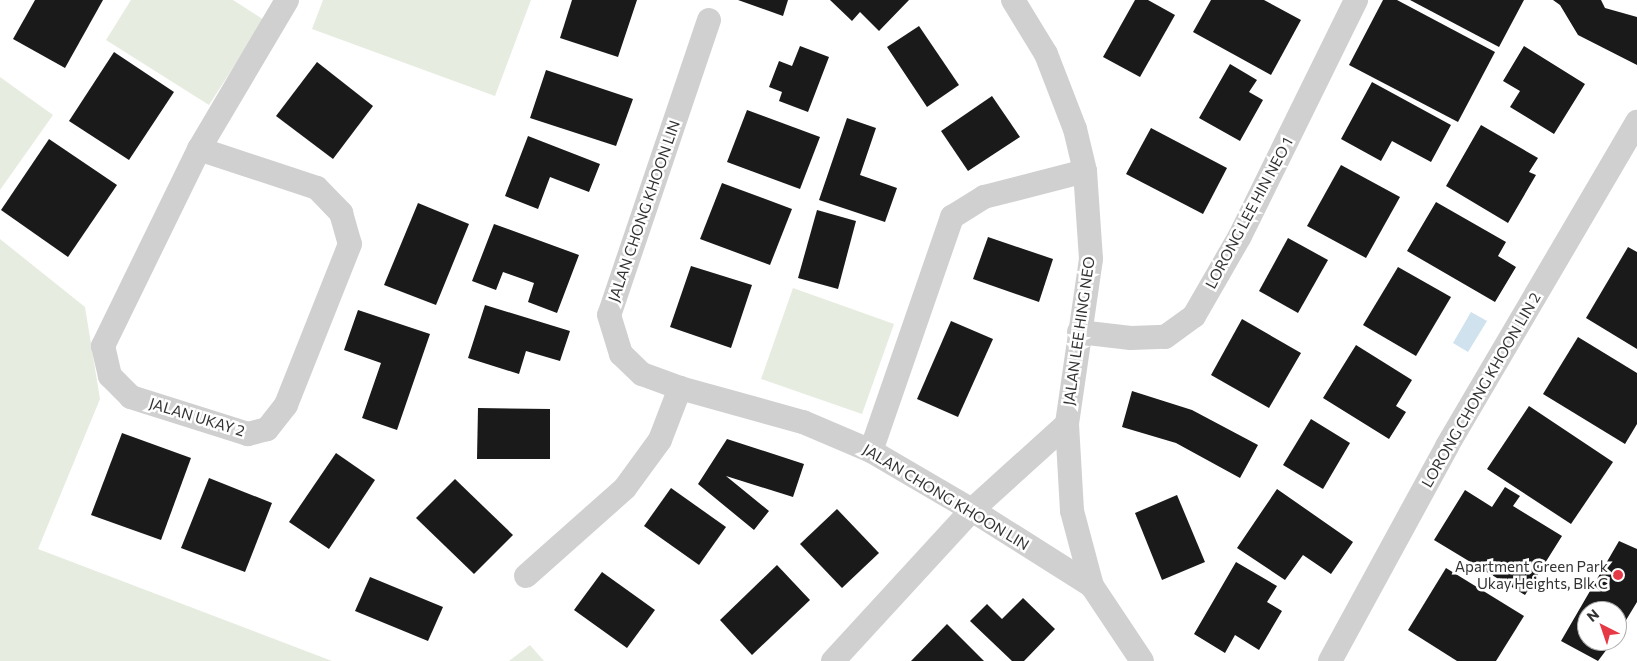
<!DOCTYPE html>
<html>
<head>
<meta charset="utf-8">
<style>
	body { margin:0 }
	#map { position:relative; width:1637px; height:661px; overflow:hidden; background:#fff; font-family:Commissioner,sans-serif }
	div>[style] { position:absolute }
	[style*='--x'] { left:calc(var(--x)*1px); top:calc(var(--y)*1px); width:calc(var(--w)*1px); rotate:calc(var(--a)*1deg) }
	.green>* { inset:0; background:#e6ecdf }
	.water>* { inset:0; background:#cfe2ee }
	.building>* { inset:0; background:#1a1a1a }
	.minor>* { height:24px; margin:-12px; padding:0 12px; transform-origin:12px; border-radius:12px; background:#d0d0d0 }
	.dots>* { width:14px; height:14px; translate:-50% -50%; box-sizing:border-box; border:2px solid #fff; border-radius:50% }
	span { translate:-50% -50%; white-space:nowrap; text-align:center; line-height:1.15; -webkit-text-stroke:5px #fff; paint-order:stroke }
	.street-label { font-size:15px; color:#333 }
	.poi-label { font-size:15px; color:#333 }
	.right { translate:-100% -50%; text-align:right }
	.north { position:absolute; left:1577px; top:601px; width:50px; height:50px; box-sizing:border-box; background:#fff; border:1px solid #adadad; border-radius:50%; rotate:319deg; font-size:14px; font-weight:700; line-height:20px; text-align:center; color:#333 }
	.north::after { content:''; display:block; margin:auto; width:18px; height:22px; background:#e63946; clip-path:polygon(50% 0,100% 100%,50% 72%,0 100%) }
</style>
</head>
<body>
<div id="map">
	<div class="green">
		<i style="clip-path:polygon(131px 0,233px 0,264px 20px,209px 105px,106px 40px)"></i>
		<i style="clip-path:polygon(323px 0,531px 0,495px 96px,312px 29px)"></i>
		<i style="clip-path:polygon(0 77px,53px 115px,0 190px)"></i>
		<i style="clip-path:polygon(0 239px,85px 307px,100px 399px,38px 549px,332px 661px,0 661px)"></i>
		<i style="clip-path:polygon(793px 288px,894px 324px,862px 414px,761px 379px)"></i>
		<i style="clip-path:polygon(530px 645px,544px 661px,509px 661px)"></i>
	</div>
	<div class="water">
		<i style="clip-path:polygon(1471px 312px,1487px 321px,1468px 352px,1453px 343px)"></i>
	</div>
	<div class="building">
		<i style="clip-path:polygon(35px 0,103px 0,65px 68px,13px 39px)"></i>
		<i style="clip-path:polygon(572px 0,637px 0,618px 57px,560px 38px)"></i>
		<i style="clip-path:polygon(738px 0,788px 0,783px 16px)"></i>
		<i style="clip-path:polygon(830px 0,909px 0,879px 31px,860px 12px,852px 21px)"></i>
		<i style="clip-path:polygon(1135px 0,1148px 0,1175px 15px,1140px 77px,1103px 57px)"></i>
		<i style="clip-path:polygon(1211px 0,1264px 0,1301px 20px,1271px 75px,1193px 32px)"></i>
		<i style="clip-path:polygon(1383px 0,1397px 0,1495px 52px,1458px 122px,1349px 65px)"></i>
		<i style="clip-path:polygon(1410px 0,1524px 0,1499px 47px)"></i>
		<i style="clip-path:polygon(1553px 0,1601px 0,1605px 8px,1637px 17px,1637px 65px,1578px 35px,1560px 5px)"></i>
		<i style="clip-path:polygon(919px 26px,959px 85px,927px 107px,887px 47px)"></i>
		<i style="clip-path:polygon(800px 46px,829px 57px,808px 112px,779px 101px,782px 92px,769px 87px,779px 61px,792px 66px)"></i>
		<i style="clip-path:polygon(1524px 46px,1585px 84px,1554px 134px,1510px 107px,1520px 91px,1503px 81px)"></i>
		<i style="clip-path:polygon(114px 52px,174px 92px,129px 160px,69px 121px)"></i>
		<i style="clip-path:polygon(317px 62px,373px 106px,333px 159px,276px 116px)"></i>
		<i style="clip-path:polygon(1230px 64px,1257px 80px,1249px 92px,1263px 100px,1240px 141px,1199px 118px)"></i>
		<i style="clip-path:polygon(546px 70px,633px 99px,616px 146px,530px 118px)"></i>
		<i style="clip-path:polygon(1372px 82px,1451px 125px,1431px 162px,1392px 141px,1381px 161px,1341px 139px)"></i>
		<i style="clip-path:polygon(992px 96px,1020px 137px,968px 171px,941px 131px)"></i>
		<i style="clip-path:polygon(747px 110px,820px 137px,800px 189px,727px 162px)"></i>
		<i style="clip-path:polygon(847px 118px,876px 128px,860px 175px,897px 188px,885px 222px,819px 200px)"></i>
		<i style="clip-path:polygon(1481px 125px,1538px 158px,1529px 172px,1536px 175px,1508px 223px,1446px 186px)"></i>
		<i style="clip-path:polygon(1151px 128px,1227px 168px,1203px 214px,1126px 174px)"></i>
		<i style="clip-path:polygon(528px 136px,600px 164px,589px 192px,550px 177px,538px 209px,505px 196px)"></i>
		<i style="clip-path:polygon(49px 139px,117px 185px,68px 257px,1px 210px)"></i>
		<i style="clip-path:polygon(1341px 165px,1400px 197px,1366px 258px,1307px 226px)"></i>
		<i style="clip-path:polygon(722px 183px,792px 209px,770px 265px,700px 239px)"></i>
		<i style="clip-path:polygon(1436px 202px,1506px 242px,1498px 256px,1516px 267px,1495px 302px,1407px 251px)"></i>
		<i style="clip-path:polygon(418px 203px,469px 224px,436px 305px,384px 285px)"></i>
		<i style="clip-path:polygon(817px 210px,856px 221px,838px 289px,798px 278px)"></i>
		<i style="clip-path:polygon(494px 224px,579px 255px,557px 313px,528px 302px,534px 283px,503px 272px,496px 290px,472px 281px)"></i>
		<i style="clip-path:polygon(988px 237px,1053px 259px,1039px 302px,973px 279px)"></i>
		<i style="clip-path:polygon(1288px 238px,1328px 260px,1298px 313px,1259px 291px)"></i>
		<i style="clip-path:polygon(1628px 247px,1637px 252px,1637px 349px,1586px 318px)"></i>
		<i style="clip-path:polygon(691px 266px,752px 285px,731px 348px,670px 327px)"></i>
		<i style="clip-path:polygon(1398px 267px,1451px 297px,1416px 356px,1363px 325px)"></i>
		<i style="clip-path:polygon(485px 305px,570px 331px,560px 361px,526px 351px,519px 374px,468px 358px)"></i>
		<i style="clip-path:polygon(358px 310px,430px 334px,397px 430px,362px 418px,381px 363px,344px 350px)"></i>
		<i style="clip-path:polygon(1242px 319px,1301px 353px,1269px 408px,1211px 375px)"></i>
		<i style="clip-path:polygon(951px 321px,993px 339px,958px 417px,917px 399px)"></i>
		<i style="clip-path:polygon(1578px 337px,1637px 373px,1637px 424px,1625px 444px,1543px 394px)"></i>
		<i style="clip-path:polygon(1356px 345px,1412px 380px,1396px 406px,1406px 412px,1389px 439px,1323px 398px)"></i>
		<i style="clip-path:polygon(1132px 391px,1192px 410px,1258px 445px,1240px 478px,1176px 443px,1122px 427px)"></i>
		<i style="clip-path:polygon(1529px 406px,1613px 462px,1571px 524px,1487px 469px)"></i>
		<i style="clip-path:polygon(478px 408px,550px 409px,550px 459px,477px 459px)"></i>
		<i style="clip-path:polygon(1311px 419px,1350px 443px,1323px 489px,1283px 465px)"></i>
		<i style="clip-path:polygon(122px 433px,191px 458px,161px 540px,91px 515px)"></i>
		<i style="clip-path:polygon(727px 439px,804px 464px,793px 497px,726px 476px,769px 511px,754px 530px,698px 484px)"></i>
		<i style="clip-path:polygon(336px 453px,375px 480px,329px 549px,289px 522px)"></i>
		<i style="clip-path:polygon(209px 478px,272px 503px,245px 572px,181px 548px)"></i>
		<i style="clip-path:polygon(455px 479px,513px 535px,474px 574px,416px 518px)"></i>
		<i style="clip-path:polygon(1505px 487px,1520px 496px,1513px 506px,1562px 536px,1525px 595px,1434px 540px,1465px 490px,1492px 507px)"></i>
		<i style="clip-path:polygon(671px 488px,726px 527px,699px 565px,644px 526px)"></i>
		<i style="clip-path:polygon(1277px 489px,1353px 542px,1331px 574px,1303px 555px,1285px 580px,1237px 548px)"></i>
		<i style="clip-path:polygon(1177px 495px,1205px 562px,1162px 580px,1135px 513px)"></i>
		<i style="clip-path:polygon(837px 509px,879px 553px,842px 588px,800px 544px)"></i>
		<i style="clip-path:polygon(1619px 541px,1637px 549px,1637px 602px,1617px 635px,1617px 611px,1587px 611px,1587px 641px,1613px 641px,1598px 661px,1561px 641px)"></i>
		<i style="clip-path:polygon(1236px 562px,1277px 586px,1267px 602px,1282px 611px,1259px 650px,1235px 635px,1225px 653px,1194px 634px)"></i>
		<i style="clip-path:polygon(777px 565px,810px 600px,752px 655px,720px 620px)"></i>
		<i style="clip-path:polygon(1446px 568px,1524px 616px,1496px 661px,1457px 661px,1408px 630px)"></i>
		<i style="clip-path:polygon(602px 572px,655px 610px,627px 648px,574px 610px)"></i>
		<i style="clip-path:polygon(370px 577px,443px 607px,428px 641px,355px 611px)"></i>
		<i style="clip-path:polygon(1023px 598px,1055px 629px,1024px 661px,1012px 661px,970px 621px,987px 604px,1002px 619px)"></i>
		<i style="clip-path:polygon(947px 624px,984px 661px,911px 661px)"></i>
	</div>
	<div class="minor">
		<i style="--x:1013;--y:0;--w:63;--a:58.6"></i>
		<i style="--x:1046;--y:54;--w:80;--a:68.9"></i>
		<i style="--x:1075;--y:129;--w:43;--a:76.6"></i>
		<i style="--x:1085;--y:171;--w:88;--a:86.1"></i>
		<i style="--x:1091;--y:259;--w:167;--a:98.3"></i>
		<i style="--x:1067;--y:424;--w:87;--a:86.7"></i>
		<i style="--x:1072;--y:511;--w:78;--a:75.1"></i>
		<i style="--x:709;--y:20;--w:311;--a:108.7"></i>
		<i style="--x:609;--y:315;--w:41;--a:72.9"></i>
		<i style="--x:621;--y:354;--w:29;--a:44"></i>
		<i style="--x:642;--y:374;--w:40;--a:20.2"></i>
		<i style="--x:680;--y:388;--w:128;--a:15.5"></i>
		<i style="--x:803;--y:422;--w:74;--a:23.1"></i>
		<i style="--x:871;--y:451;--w:117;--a:30.3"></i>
		<i style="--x:972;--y:510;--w:142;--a:32.3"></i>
		<i style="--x:1092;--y:586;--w:90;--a:56.3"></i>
		<i style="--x:199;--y:149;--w:124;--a:18.3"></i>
		<i style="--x:317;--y:188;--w:35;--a:46"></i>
		<i style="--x:341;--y:213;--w:32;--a:74"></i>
		<i style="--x:350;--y:244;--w:173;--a:111.7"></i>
		<i style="--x:286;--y:405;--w:31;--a:128"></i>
		<i style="--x:267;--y:429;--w:20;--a:165"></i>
		<i style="--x:248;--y:434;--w:123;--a:-162.5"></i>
		<i style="--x:131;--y:397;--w:30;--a:-135"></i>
		<i style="--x:110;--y:376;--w:31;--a:-103"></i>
		<i style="--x:103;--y:346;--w:219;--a:-64"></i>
		<i style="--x:199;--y:149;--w:173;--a:-59.4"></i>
		<i style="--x:1079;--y:332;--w:52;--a:6.6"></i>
		<i style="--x:1131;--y:338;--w:34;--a:-2"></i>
		<i style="--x:1165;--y:337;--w:36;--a:-36"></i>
		<i style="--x:1194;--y:316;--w:92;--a:-60.1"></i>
		<i style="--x:1240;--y:236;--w:263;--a:-63.8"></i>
		<i style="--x:871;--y:451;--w:248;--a:-70.9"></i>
		<i style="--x:952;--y:217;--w:38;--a:-32"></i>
		<i style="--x:984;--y:197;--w:104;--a:-14.4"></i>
		<i style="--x:526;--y:576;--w:132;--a:-41.6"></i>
		<i style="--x:625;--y:488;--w:59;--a:-53.9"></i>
		<i style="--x:660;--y:440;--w:56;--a:-69"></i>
		<i style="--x:833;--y:661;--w:205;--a:-47.4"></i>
		<i style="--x:972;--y:510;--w:128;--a:-42.2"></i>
		<i style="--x:1330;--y:661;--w:245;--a:-61.4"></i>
		<i style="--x:1447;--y:446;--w:376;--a:-59.6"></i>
	</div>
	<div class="dots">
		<i style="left:1618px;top:575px;background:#e63946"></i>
	</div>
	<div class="street-label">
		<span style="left:644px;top:211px;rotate:-71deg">JALAN CHONG KHOON LIN</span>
		<span style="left:1249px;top:213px;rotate:-62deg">LORONG LEE HIN NEO 1</span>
		<span style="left:1079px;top:331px;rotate:-82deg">JALAN LEE HING NEO</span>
		<span style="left:1481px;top:390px;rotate:-60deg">LORONG CHONG KHOON LIN 2</span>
		<span style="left:197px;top:417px;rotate:17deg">JALAN UKAY 2</span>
		<span style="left:946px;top:497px;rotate:31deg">JALAN CHONG KHOON LIN</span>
	</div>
	<div class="poi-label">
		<span class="right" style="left:1608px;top:575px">Apartment Green Park<br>Ukay Heights, Blk C</span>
	</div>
	<div class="north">N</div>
</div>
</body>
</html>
